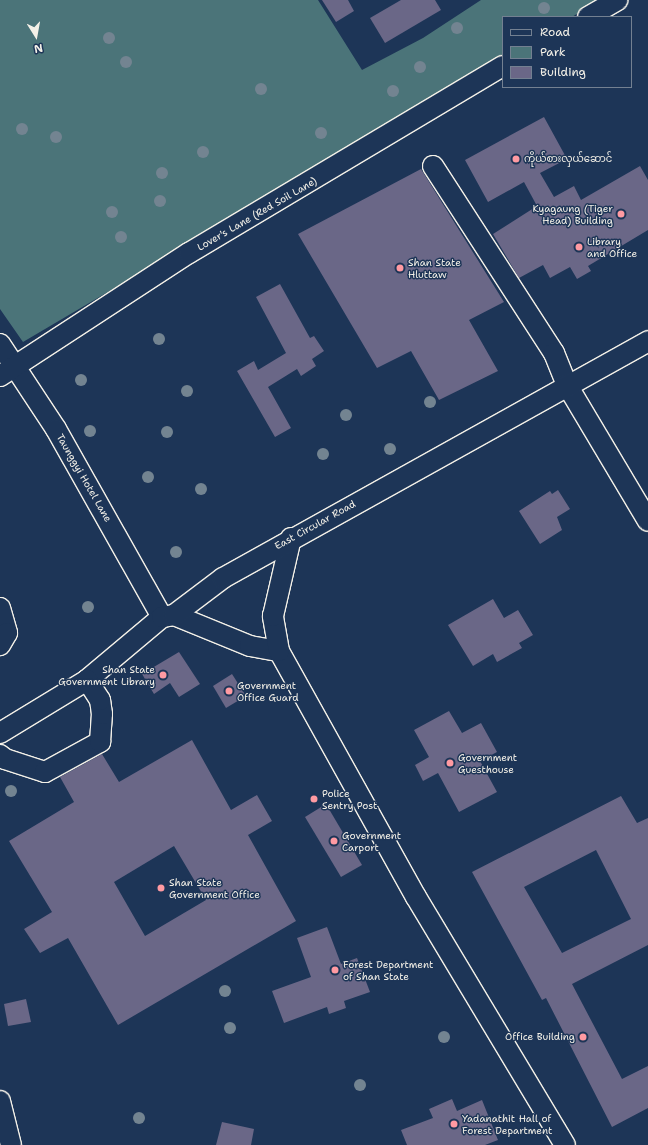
<!DOCTYPE html>
<html>
<head>
<meta charset="utf-8">
<style>
	body { margin:0 }
	#map { position:relative; width:648px; height:1145px; overflow:hidden; background:#1d3557; font-family:"Shantell Sans","Noto Sans Myanmar",sans-serif }
	div>[style] { position:absolute }
	[style*='--x'] { left:calc(var(--x)*1px); top:calc(var(--y)*1px); width:calc(var(--w)*1px); rotate:calc(var(--a)*1deg) }
	.green>* { inset:0; background:#4b7479 }
	.building>* { inset:0; background:#6a6787 }
	.roads { filter:drop-shadow(1px 0 #f4f1e8) drop-shadow(-1px 0 #f4f1e8) drop-shadow(0 1px #f4f1e8) drop-shadow(0 -1px #f4f1e8) }
	.minor>* { height:20px; margin:-10px; padding:0 10px; transform-origin:10px; border-radius:10px; background:#1d3557 }
	.trees>* { width:12px; height:12px; margin:-6px; border-radius:50%; background:#738491 }
	.dots>* { width:11px; height:11px; translate:-50% -50%; box-sizing:border-box; border:2px solid #1d3557; border-radius:50% }
	span { translate:-50% -50%; white-space:nowrap; text-align:center; line-height:1.15; -webkit-text-stroke:3px #1d3557; paint-order:stroke }
	.poi-label { font-size:10px; color:#f4f1e8 }
	.left { translate:0 -50%; text-align:left }
	.right { translate:-100% -50%; text-align:right }
	.street-label { font-size:10px; color:#f4f1e8 }
	.legend { position:absolute; left:502px; top:16px; width:130px; height:72px; box-sizing:border-box; background:#1d3557; border:1px solid #738091; margin:0; padding:5px 7px; list-style:none; font-size:12px; color:#f4f1e8 }
	.legend li { display:flex; align-items:center; gap:8px; height:20px }
	.legend b { width:20px; border:1px solid #738091 }
	.north { position:absolute; left:16px; top:16px; width:40px; height:40px; -webkit-text-stroke:3px #1d3557; paint-order:stroke; rotate:169deg; font-size:11px; font-weight:700; line-height:16px; text-align:center; color:#f4f1e8 }
	.north::after { content:''; display:block; margin:auto; width:14px; height:18px; background:#f4f1e8; clip-path:polygon(50% 0,100% 100%,50% 72%,0 100%) }
</style>
</head>
<body>
<div id="map">
	<div class="green">
		<i style="clip-path:polygon(0 0,318px 0,362px 70px,423px 38px,481px 0,599px 0,572px 17px,503px 17px,503px 59px,23px 342px,0 309px)"></i>
	</div>
	<div class="building">
		<i style="clip-path:polygon(322px 0,348px 0,354px 11px,336px 22px)"></i>
		<i style="clip-path:polygon(401px 0,435px 0,441px 10px,385px 43px,370px 18px)"></i>
		<i style="clip-path:polygon(544px 117px,567px 159px,540px 173px,554px 197px,574px 186px,581px 200px,640px 166px,648px 180px,648px 230px,588px 266px,591px 271px,577px 279px,570px 267px,550px 278px,543px 265px,519px 278px,493px 234px,537px 206px,524px 182px,488px 202px,465px 160px)"></i>
		<i style="clip-path:polygon(421px 169px,504px 302px,469px 320px,498px 371px,439px 400px,411px 351px,377px 368px,298px 234px)"></i>
		<i style="clip-path:polygon(280px 284px,310px 338px,314px 336px,324px 351px,312px 359px,316px 366px,301px 376px,297px 369px,268px 387px,291px 428px,275px 437px,237px 371px,254px 361px,258px 370px,286px 353px,256px 297px)"></i>
		<i style="clip-path:polygon(558px 490px,570px 509px,557px 517px,562px 530px,540px 544px,519px 511px,550px 491px,552px 494px)"></i>
		<i style="clip-path:polygon(493px 599px,504px 618px,518px 610px,533px 635px,519px 643px,522px 648px,497px 662px,493px 654px,473px 666px,448px 625px)"></i>
		<i style="clip-path:polygon(179px 652px,200px 684px,179px 697px,170px 683px,154px 694px,142px 674px)"></i>
		<i style="clip-path:polygon(232px 674px,246px 696px,226px 708px,213px 686px)"></i>
		<i style="clip-path:polygon(449px 711px,462px 733px,481px 723px,497px 752px,480px 761px,497px 792px,459px 812px,438px 773px,423px 781px,415px 765px,429px 757px,414px 730px)"></i>
		<i style="clip-path:polygon(evenodd,192px 740px,231px 810px,257px 795px,272px 821px,248px 835px,296px 921px,118px 1025px,68px 938px,40px 953px,24px 929px,52px 912px,9px 841px,74px 802px,60px 777px,102px 754px,119px 782px,192px 740px,174px 846px,206px 900px,145px 936px,114px 882px,174px 846px)"></i>
		<i style="clip-path:polygon(evenodd,621px 796px,637px 823px,648px 818px,648px 945px,572px 984px,622px 1079px,648px 1066px,648px 1108px,612px 1127px,546px 998px,542px 1000px,472px 872px,621px 796px,596px 850px,631px 919px,562px 953px,524px 887px,596px 850px)"></i>
		<i style="clip-path:polygon(326px 804px,362px 865px,341px 877px,305px 817px)"></i>
		<i style="clip-path:polygon(327px 927px,341px 964px,357px 958px,370px 992px,344px 1001px,346px 1008px,329px 1014px,327px 1007px,284px 1023px,272px 991px,311px 977px,297px 938px)"></i>
		<i style="clip-path:polygon(26px 999px,31px 1022px,8px 1026px,4px 1004px)"></i>
		<i style="clip-path:polygon(452px 1099px,457px 1111px,482px 1100px,498px 1140px,485px 1145px,407px 1145px,401px 1130px,433px 1118px,429px 1109px)"></i>
		<i style="clip-path:polygon(222px 1122px,254px 1129px,251px 1145px,216px 1145px)"></i>
	</div>
	<div class="roads">
		<div class="minor">
			<i style="--x:588;--y:17;--w:34;--a:-30"></i>
			<i style="--x:433;--y:166;--w:223;--a:57.1"></i>
			<i style="--x:554;--y:353;--w:35;--a:68"></i>
			<i style="--x:567;--y:385;--w:158;--a:59.2"></i>
			<i style="--x:0;--y:344;--w:102;--a:56.6"></i>
			<i style="--x:56;--y:429;--w:216;--a:60.6"></i>
			<i style="--x:0;--y:376;--w:225;--a:-33.1"></i>
			<i style="--x:189;--y:253;--w:365;--a:-30.8"></i>
			<i style="--x:0;--y:608;--w:26;--a:74"></i>
			<i style="--x:7;--y:633;--w:14;--a:120"></i>
			<i style="--x:174;--y:615;--w:82;--a:22.2"></i>
			<i style="--x:250;--y:646;--w:29;--a:10"></i>
			<i style="--x:279;--y:651;--w:282;--a:60.9"></i>
			<i style="--x:416;--y:897;--w:289;--a:59"></i>
			<i style="--x:279;--y:651;--w:36;--a:-100"></i>
			<i style="--x:273;--y:616;--w:80;--a:-77"></i>
			<i style="--x:0;--y:733;--w:102;--a:-31.3"></i>
			<i style="--x:87;--y:680;--w:98;--a:-40"></i>
			<i style="--x:162;--y:617;--w:12;--a:-9"></i>
			<i style="--x:174;--y:615;--w:61;--a:-37.1"></i>
			<i style="--x:223;--y:578;--w:487;--a:-29.1"></i>
			<i style="--x:0;--y:755;--w:6;--a:39"></i>
			<i style="--x:5;--y:759;--w:42;--a:18"></i>
			<i style="--x:45;--y:772;--w:63;--a:-28.6"></i>
			<i style="--x:100;--y:742;--w:28;--a:-86"></i>
			<i style="--x:102;--y:714;--w:14;--a:-98"></i>
			<i style="--x:100;--y:700;--w:24;--a:-123"></i>
			<i style="--x:0;--y:1101;--w:45;--a:76"></i>
		</div>
	</div>
	<div class="trees">
		<i style="left:544px;top:8px"></i>
		<i style="left:457px;top:28px"></i>
		<i style="left:109px;top:38px"></i>
		<i style="left:126px;top:62px"></i>
		<i style="left:420px;top:67px"></i>
		<i style="left:261px;top:89px"></i>
		<i style="left:393px;top:91px"></i>
		<i style="left:22px;top:129px"></i>
		<i style="left:321px;top:133px"></i>
		<i style="left:56px;top:137px"></i>
		<i style="left:203px;top:152px"></i>
		<i style="left:162px;top:173px"></i>
		<i style="left:160px;top:201px"></i>
		<i style="left:112px;top:212px"></i>
		<i style="left:121px;top:237px"></i>
		<i style="left:159px;top:339px"></i>
		<i style="left:81px;top:380px"></i>
		<i style="left:187px;top:391px"></i>
		<i style="left:430px;top:402px"></i>
		<i style="left:346px;top:415px"></i>
		<i style="left:90px;top:431px"></i>
		<i style="left:167px;top:432px"></i>
		<i style="left:390px;top:449px"></i>
		<i style="left:323px;top:454px"></i>
		<i style="left:148px;top:477px"></i>
		<i style="left:201px;top:489px"></i>
		<i style="left:176px;top:552px"></i>
		<i style="left:88px;top:607px"></i>
		<i style="left:11px;top:791px"></i>
		<i style="left:225px;top:991px"></i>
		<i style="left:230px;top:1028px"></i>
		<i style="left:444px;top:1037px"></i>
		<i style="left:360px;top:1085px"></i>
		<i style="left:139px;top:1118px"></i>
	</div>
	<div class="dots">
		<i style="left:516px;top:159px;background:#ff9aa2"></i>
		<i style="left:621px;top:214px;background:#ff9aa2"></i>
		<i style="left:579px;top:247px;background:#ff9aa2"></i>
		<i style="left:400px;top:268px;background:#ff9aa2"></i>
		<i style="left:163px;top:675px;background:#ff9aa2"></i>
		<i style="left:229px;top:691px;background:#ff9aa2"></i>
		<i style="left:450px;top:763px;background:#ff9aa2"></i>
		<i style="left:314px;top:799px;background:#ff9aa2"></i>
		<i style="left:334px;top:841px;background:#ff9aa2"></i>
		<i style="left:161px;top:888px;background:#ff9aa2"></i>
		<i style="left:335px;top:970px;background:#ff9aa2"></i>
		<i style="left:583px;top:1037px;background:#ff9aa2"></i>
		<i style="left:454px;top:1124px;background:#ff9aa2"></i>
	</div>
	<div class="poi-label">
		<span class="left" style="left:524px;top:159px">ကိုယ်စားလှယ်ဆောင်</span>
		<span class="right" style="left:613px;top:214px">Kyagaung (Tiger<br>Head) Building</span>
		<span class="left" style="left:587px;top:247px">Library<br>and Office</span>
		<span class="left" style="left:408px;top:268px">Shan State<br>Hluttaw</span>
		<span class="right" style="left:155px;top:675px">Shan State<br>Government Library</span>
		<span class="left" style="left:237px;top:691px">Government<br>Office Guard</span>
		<span class="left" style="left:458px;top:763px">Government<br>Guesthouse</span>
		<span class="left" style="left:322px;top:799px">Police<br>Sentry Post</span>
		<span class="left" style="left:342px;top:841px">Government<br>Carport</span>
		<span class="left" style="left:169px;top:888px">Shan State<br>Government Office</span>
		<span class="left" style="left:343px;top:970px">Forest Department<br>of Shan State</span>
		<span class="right" style="left:575px;top:1037px">Office Building</span>
		<span class="left" style="left:462px;top:1124px">Yadanathit Hall of<br>Forest Department</span>
	</div>
	<div class="street-label">
		<span style="left:257px;top:214px;rotate:-30deg">Lover's Lane (Red Soil Lane)</span>
		<span style="left:84px;top:478px;rotate:60deg">Taunggyi Hotel Lane</span>
		<span style="left:315px;top:525px;rotate:-29deg">East Circular Road</span>
	</div>
	<ul class="legend">
	<li><b style="height:5px;background:#1d3557"></b>Road</li>
	<li><b style="height:11px;background:#4b7479"></b>Park</li>
	<li><b style="height:11px;background:#6a6787"></b>Building</li>
	</ul>
	<div class="north">N</div>
</div>
</body>
</html>
